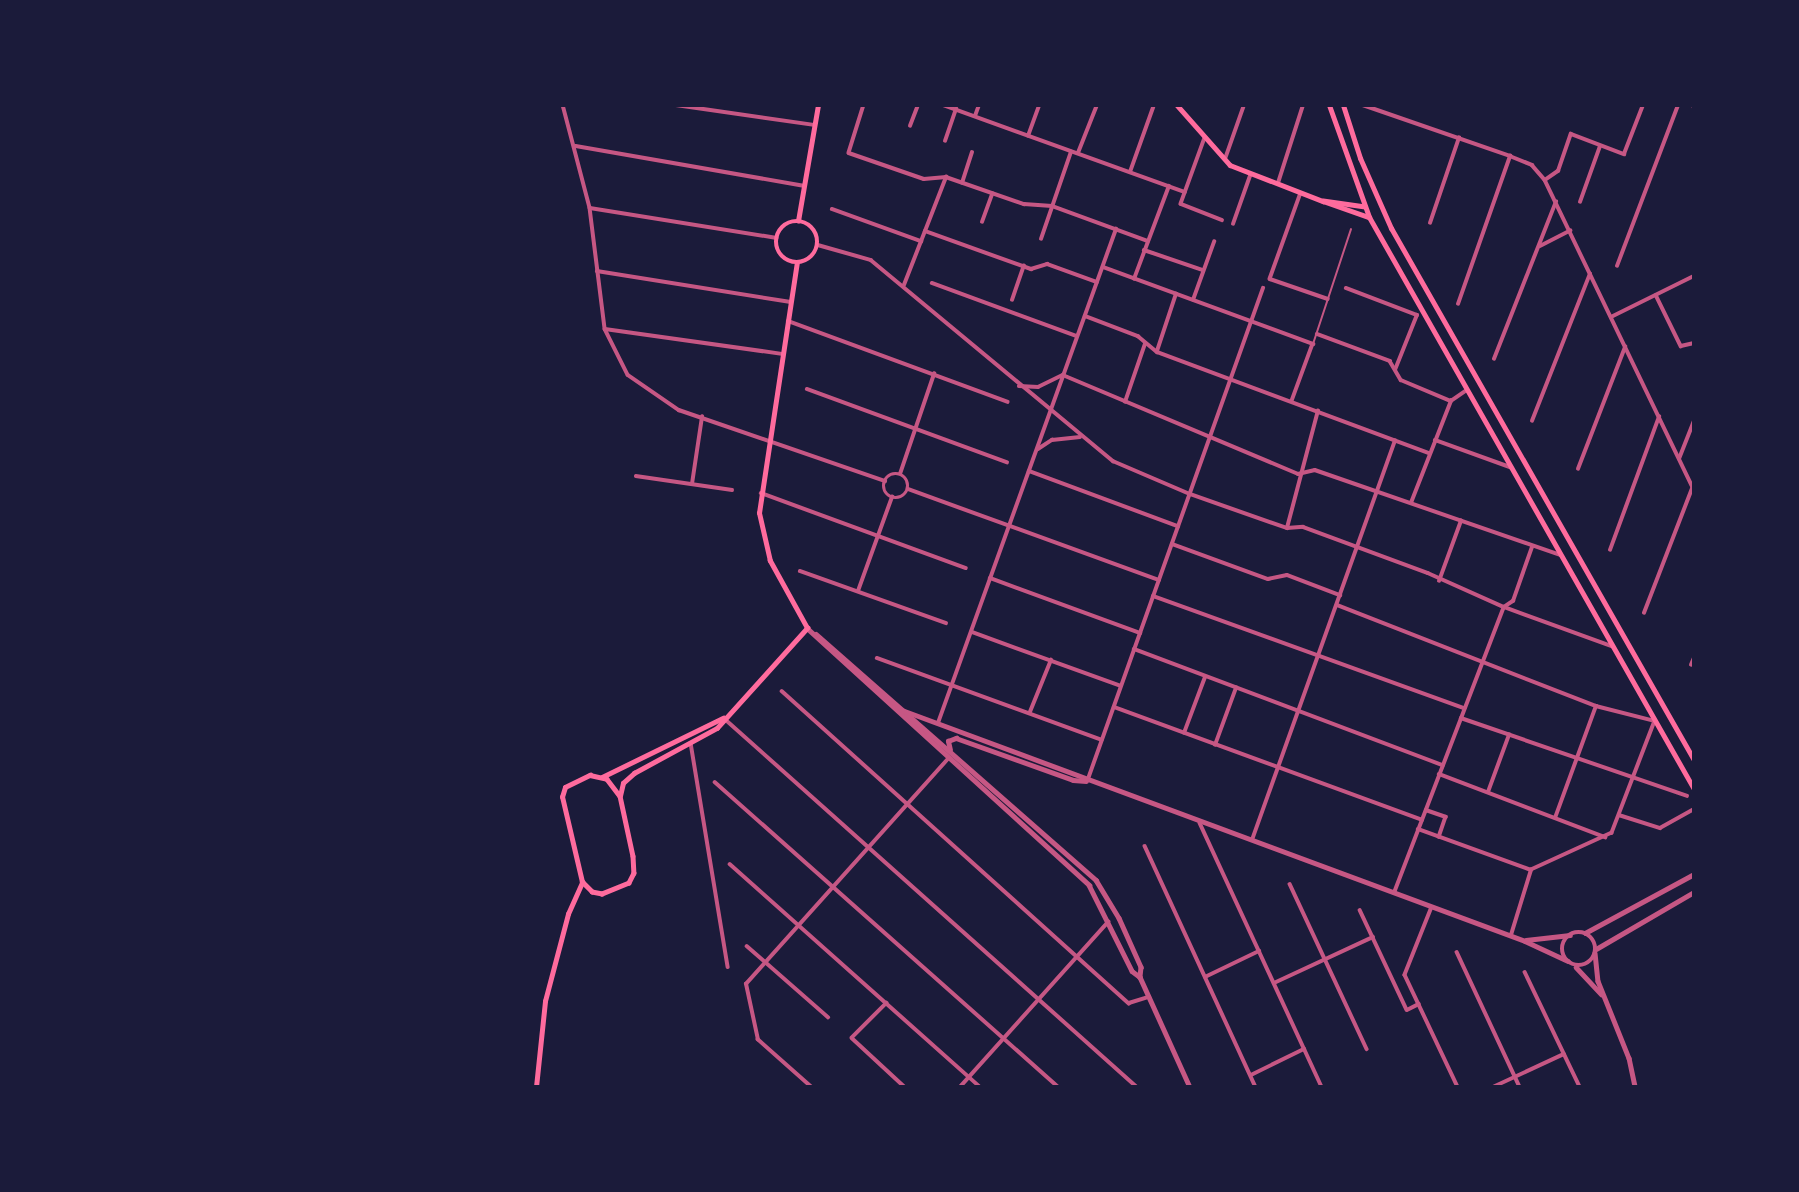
<!DOCTYPE html>
<html>
<head>
<meta charset="utf-8">
<style>
	body { margin:0 }
	#map { position:relative; width:1799px; height:1192px; overflow:hidden; background:#1b1b3a; font-family:"DM Sans",sans-serif }
	div>[style] { position:absolute }
	[style*='--x'] { left:calc(var(--x)*1px); top:calc(var(--y)*1px); width:calc(var(--w)*1px); rotate:calc(var(--a)*1deg) }
	.service>* { height:2px; margin:-1px; padding:0 1px; transform-origin:1px; border-radius:1px; background:#c65784 }
	.minor>* { height:3.5px; margin:-1.75px; padding:0 1.75px; transform-origin:1.75px; border-radius:1.75px; background:#c65784 }
	.minor>.ring { margin:-1.75px; padding:0; box-sizing:content-box; background:none; border:3.5px solid #c65784; border-radius:50% }
	.tertiary>* { height:4.5px; margin:-2.25px; padding:0 2.25px; transform-origin:2.25px; border-radius:2.25px; background:#c65784 }
	.tertiary>.ring { margin:-2.25px; padding:0; box-sizing:content-box; background:none; border:4.5px solid #c65784; border-radius:50% }
	.secondary>* { height:4.5px; margin:-2.25px; padding:0 2.25px; transform-origin:2.25px; border-radius:2.25px; background:#ff6b9d }
	.secondary>.ring { margin:-2.25px; padding:0; box-sizing:content-box; background:none; border:4.5px solid #ff6b9d; border-radius:50% }
	.primary>* { height:5px; margin:-2.5px; padding:0 2.5px; transform-origin:2.5px; border-radius:2.5px; background:#ff6b9d }
	span { translate:-50% -50%; white-space:nowrap; text-align:center; line-height:1.15; -webkit-text-stroke:6px #1b1b3a; paint-order:stroke }
	.frame { position:absolute; inset:0; border:107px solid #1b1b3a; pointer-events:none }
</style>
</head>
<body>
<div id="map">
	<div class="service">
		<i style="--x:1313;--y:344;--w:121;--a:-71.7"></i>
	</div>
	<div class="minor">
		<i style="--x:563;--y:105;--w:106;--a:75.3"></i>
		<i style="--x:590;--y:208;--w:122;--a:82.9"></i>
		<i style="--x:605;--y:329;--w:51;--a:63.4"></i>
		<i style="--x:628;--y:375;--w:62;--a:34.5"></i>
		<i style="--x:679;--y:410;--w:218;--a:19"></i>
		<i style="--x:676;--y:105;--w:139;--a:8.2"></i>
		<i style="--x:864;--y:105;--w:50;--a:107.4"></i>
		<i style="--x:849;--y:153;--w:79;--a:19.1"></i>
		<i style="--x:924;--y:179;--w:22;--a:-5"></i>
		<i style="--x:946;--y:177;--w:83;--a:19.1"></i>
		<i style="--x:1024;--y:204;--w:28;--a:4"></i>
		<i style="--x:1052;--y:206;--w:102;--a:20"></i>
		<i style="--x:943;--y:105;--w:257;--a:19.8"></i>
		<i style="--x:1363;--y:105;--w:156;--a:19.1"></i>
		<i style="--x:1510;--y:156;--w:24;--a:22"></i>
		<i style="--x:1532;--y:165;--w:20;--a:49"></i>
		<i style="--x:1545;--y:180;--w:343;--a:64.3"></i>
		<i style="--x:975;--y:116;--w:12;--a:-70"></i>
		<i style="--x:910;--y:126;--w:22;--a:-69"></i>
		<i style="--x:1028;--y:136;--w:33;--a:-70"></i>
		<i style="--x:1205;--y:138;--w:70;--a:110"></i>
		<i style="--x:1181;--y:204;--w:44;--a:21.3"></i>
		<i style="--x:945;--y:141;--w:34;--a:-71"></i>
		<i style="--x:576;--y:146;--w:232;--a:9.9"></i>
		<i style="--x:1078;--y:153;--w:52;--a:-68.4"></i>
		<i style="--x:1225;--y:159;--w:57;--a:-70.6"></i>
		<i style="--x:1130;--y:172;--w:71;--a:-70.3"></i>
		<i style="--x:1545;--y:180;--w:16;--a:-35"></i>
		<i style="--x:1558;--y:171;--w:39;--a:-71"></i>
		<i style="--x:1571;--y:134;--w:57;--a:20.7"></i>
		<i style="--x:1624;--y:154;--w:53;--a:-68.8"></i>
		<i style="--x:962;--y:183;--w:32;--a:-72"></i>
		<i style="--x:1278;--y:183;--w:82;--a:-72.2"></i>
		<i style="--x:1301;--y:193;--w:91;--a:109.8"></i>
		<i style="--x:1270;--y:279;--w:61;--a:19"></i>
		<i style="--x:1580;--y:202;--w:59;--a:-70.3"></i>
		<i style="--x:590;--y:208;--w:189;--a:9.1"></i>
		<i style="--x:832;--y:209;--w:95;--a:19.8"></i>
		<i style="--x:982;--y:222;--w:30;--a:-70"></i>
		<i style="--x:1430;--y:223;--w:90;--a:-71.2"></i>
		<i style="--x:1233;--y:224;--w:51;--a:-70.5"></i>
		<i style="--x:925;--y:231;--w:113;--a:19.7"></i>
		<i style="--x:1031;--y:269;--w:17;--a:-17"></i>
		<i style="--x:1047;--y:264;--w:53;--a:19.8"></i>
		<i style="--x:1041;--y:239;--w:92;--a:-71"></i>
		<i style="--x:818;--y:245;--w:55;--a:15.8"></i>
		<i style="--x:871;--y:260;--w:315;--a:39.7"></i>
		<i style="--x:1113;--y:461;--w:84;--a:23.2"></i>
		<i style="--x:1190;--y:494;--w:103;--a:19.3"></i>
		<i style="--x:1287;--y:528;--w:16;--a:-4"></i>
		<i style="--x:1303;--y:527;--w:133;--a:20.2"></i>
		<i style="--x:1428;--y:573;--w:83;--a:24.1"></i>
		<i style="--x:1504;--y:607;--w:115;--a:19.9"></i>
		<i style="--x:1540;--y:246;--w:34;--a:-27"></i>
		<i style="--x:1144;--y:250;--w:62;--a:18.7"></i>
		<i style="--x:1617;--y:266;--w:172;--a:-69.2"></i>
		<i style="--x:1103;--y:267;--w:224;--a:20.1"></i>
		<i style="--x:1313;--y:344;--w:61;--a:110.2"></i>
		<i style="--x:597;--y:271;--w:196;--a:9.1"></i>
		<i style="--x:1134;--y:279;--w:99;--a:-69.4"></i>
		<i style="--x:932;--y:283;--w:154;--a:20.1"></i>
		<i style="--x:904;--y:285;--w:116;--a:-68.7"></i>
		<i style="--x:1346;--y:288;--w:76;--a:20.8"></i>
		<i style="--x:1656;--y:295;--w:57;--a:63.9"></i>
		<i style="--x:1681;--y:346;--w:13;--a:-13"></i>
		<i style="--x:1012;--y:300;--w:36;--a:-71"></i>
		<i style="--x:1193;--y:300;--w:62;--a:-70.1"></i>
		<i style="--x:1458;--y:304;--w:157;--a:-70.6"></i>
		<i style="--x:1085;--y:316;--w:57;--a:20.7"></i>
		<i style="--x:1138;--y:336;--w:25;--a:40"></i>
		<i style="--x:1157;--y:352;--w:290;--a:20.4"></i>
		<i style="--x:1611;--y:317;--w:93;--a:-26.3"></i>
		<i style="--x:788;--y:321;--w:234;--a:20.2"></i>
		<i style="--x:605;--y:329;--w:180;--a:8"></i>
		<i style="--x:1317;--y:334;--w:78;--a:20.3"></i>
		<i style="--x:1390;--y:361;--w:22;--a:60"></i>
		<i style="--x:1401;--y:380;--w:54;--a:22.8"></i>
		<i style="--x:1157;--y:351;--w:60;--a:-71.6"></i>
		<i style="--x:1494;--y:359;--w:169;--a:-68.5"></i>
		<i style="--x:1395;--y:370;--w:59;--a:-68.2"></i>
		<i style="--x:1019;--y:386;--w:19;--a:3"></i>
		<i style="--x:1038;--y:387;--w:28;--a:-26"></i>
		<i style="--x:1063;--y:375;--w:255;--a:22.8"></i>
		<i style="--x:1298;--y:474;--w:17;--a:-13"></i>
		<i style="--x:1315;--y:470;--w:260;--a:19.1"></i>
		<i style="--x:807;--y:389;--w:213;--a:20.1"></i>
		<i style="--x:1125;--y:402;--w:61;--a:-71"></i>
		<i style="--x:1532;--y:421;--w:158;--a:-68.5"></i>
		<i style="--x:1435;--y:440;--w:80;--a:19.8"></i>
		<i style="--x:1038;--y:449;--w:17;--a:-33"></i>
		<i style="--x:1052;--y:440;--w:28;--a:-6"></i>
		<i style="--x:1679;--y:459;--w:41;--a:-68.5"></i>
		<i style="--x:1578;--y:469;--w:131;--a:-68.9"></i>
		<i style="--x:1029;--y:471;--w:159;--a:20.3"></i>
		<i class="ring" style="left:884px;top:474px;width:20.5px;height:20.5px"></i>
		<i style="--x:900;--y:474;--w:106;--a:-71.2"></i>
		<i style="--x:636;--y:476;--w:97;--a:8.3"></i>
		<i style="--x:692;--y:484;--w:68;--a:-81.5"></i>
		<i style="--x:908;--y:489;--w:267;--a:19.9"></i>
		<i style="--x:761;--y:493;--w:218;--a:20.1"></i>
		<i style="--x:1411;--y:503;--w:110;--a:-68.6"></i>
		<i style="--x:1451;--y:401;--w:19;--a:-35"></i>
		<i style="--x:1287;--y:528;--w:121;--a:-75.2"></i>
		<i style="--x:1172;--y:544;--w:102;--a:20"></i>
		<i style="--x:1268;--y:579;--w:19;--a:-12"></i>
		<i style="--x:1287;--y:575;--w:57;--a:20.7"></i>
		<i style="--x:1610;--y:550;--w:142;--a:-69.8"></i>
		<i style="--x:800;--y:571;--w:155;--a:19.6"></i>
		<i style="--x:990;--y:578;--w:160;--a:20.1"></i>
		<i style="--x:1439;--y:581;--w:64;--a:-69.9"></i>
		<i style="--x:858;--y:591;--w:100;--a:-70.1"></i>
		<i style="--x:1153;--y:596;--w:331;--a:19.8"></i>
		<i style="--x:1337;--y:605;--w:278;--a:21.3"></i>
		<i style="--x:1596;--y:706;--w:61;--a:14.3"></i>
		<i style="--x:1655;--y:721;--w:120;--a:111"></i>
		<i style="--x:1612;--y:833;--w:89;--a:155.4"></i>
		<i style="--x:1644;--y:613;--w:136;--a:-68.9"></i>
		<i style="--x:972;--y:632;--w:158;--a:19.9"></i>
		<i style="--x:1134;--y:649;--w:330;--a:20.6"></i>
		<i style="--x:877;--y:658;--w:239;--a:20"></i>
		<i style="--x:1691;--y:665;--w:8;--a:-67"></i>
		<i style="--x:782;--y:691;--w:467;--a:42"></i>
		<i style="--x:1129;--y:1003;--w:21;--a:-17"></i>
		<i style="--x:1114;--y:707;--w:328;--a:20.1"></i>
		<i style="--x:1030;--y:712;--w:56;--a:-68"></i>
		<i style="--x:1461;--y:718;--w:239;--a:19"></i>
		<i style="--x:725;--y:719;--w:552;--a:41.77"></i>
		<i style="--x:938;--y:723;--w:525;--a:-70.18"></i>
		<i style="--x:1184;--y:733;--w:60;--a:-69.4"></i>
		<i style="--x:691;--y:743;--w:227;--a:80.6"></i>
		<i style="--x:1215;--y:745;--w:61;--a:-69.8"></i>
		<i style="--x:1439;--y:774;--w:178;--a:20.8"></i>
		<i style="--x:1088;--y:779;--w:521;--a:-70.38"></i>
		<i style="--x:715;--y:782;--w:460;--a:41.6"></i>
		<i style="--x:1488;--y:792;--w:61;--a:-69.8"></i>
		<i style="--x:1426;--y:810;--w:21;--a:19"></i>
		<i style="--x:1446;--y:817;--w:21;--a:109"></i>
		<i style="--x:1619;--y:815;--w:43;--a:17.6"></i>
		<i style="--x:1660;--y:828;--w:39;--a:-29"></i>
		<i style="--x:1555;--y:818;--w:119;--a:-69.9"></i>
		<i style="--x:1200;--y:823;--w:291;--a:65.2"></i>
		<i style="--x:1418;--y:829;--w:120;--a:19.9"></i>
		<i style="--x:1252;--y:840;--w:424;--a:-70.3"></i>
		<i style="--x:1145;--y:846;--w:265;--a:65.3"></i>
		<i style="--x:730;--y:864;--w:335;--a:41.7"></i>
		<i style="--x:1290;--y:884;--w:182;--a:65"></i>
		<i style="--x:1394;--y:893;--w:306;--a:-69"></i>
		<i style="--x:1504;--y:607;--w:11;--a:-34"></i>
		<i style="--x:1513;--y:601;--w:57;--a:-70.6"></i>
		<i style="--x:1432;--y:907;--w:73;--a:111.7"></i>
		<i style="--x:1405;--y:975;--w:124;--a:64.7"></i>
		<i style="--x:1360;--y:910;--w:110;--a:64.8"></i>
		<i style="--x:1407;--y:1010;--w:13;--a:-27"></i>
		<i style="--x:1511;--y:935;--w:68;--a:-72.9"></i>
		<i style="--x:747;--y:946;--w:108;--a:41.2"></i>
		<i style="--x:1457;--y:952;--w:149;--a:65"></i>
		<i style="--x:1525;--y:972;--w:127;--a:64.4"></i>
		<i style="--x:1205;--y:977;--w:60;--a:-25.7"></i>
		<i style="--x:1274;--y:983;--w:109;--a:-24.9"></i>
		<i style="--x:887;--y:1003;--w:49;--a:135"></i>
		<i style="--x:852;--y:1038;--w:72;--a:42.8"></i>
		<i style="--x:1251;--y:1075;--w:59;--a:-26.1"></i>
		<i style="--x:811;--y:1087;--w:71;--a:-138.4"></i>
		<i style="--x:758;--y:1040;--w:57;--a:-102.1"></i>
		<i style="--x:746;--y:984;--w:301;--a:-48.1"></i>
		<i style="--x:960;--y:1087;--w:222;--a:-48.1"></i>
		<i style="--x:1493;--y:1087;--w:78;--a:-24.9"></i>
	</div>
	<div class="tertiary">
		<i style="--x:1694;--y:105;--w:1;--a:90"></i>
		<i style="--x:807;--y:628;--w:382;--a:42.3"></i>
		<i style="--x:1089;--y:885;--w:96;--a:63.4"></i>
		<i style="--x:1132;--y:971;--w:10;--a:37"></i>
		<i style="--x:1140;--y:977;--w:121;--a:65.6"></i>
		<i style="--x:816;--y:634;--w:373;--a:41.3"></i>
		<i style="--x:1096;--y:880;--w:44;--a:58.8"></i>
		<i style="--x:1119;--y:918;--w:54;--a:65.8"></i>
		<i style="--x:1141;--y:967;--w:10;--a:96"></i>
		<i style="--x:902;--y:710;--w:664;--a:20.34"></i>
		<i style="--x:1525;--y:941;--w:47;--a:24.9"></i>
		<i style="--x:950;--y:750;--w:9;--a:-103"></i>
		<i style="--x:948;--y:741;--w:9;--a:-21"></i>
		<i style="--x:956;--y:738;--w:124;--a:19.7"></i>
		<i style="--x:1073;--y:780;--w:13;--a:4"></i>
		<i class="ring" style="left:1562px;top:932px;width:29.5px;height:29.5px"></i>
		<i style="--x:1585;--y:933;--w:124;--a:-28.4"></i>
		<i style="--x:1526;--y:940;--w:44;--a:-6.5"></i>
		<i style="--x:1596;--y:949;--w:113;--a:-30.2"></i>
		<i style="--x:1595;--y:953;--w:28;--a:84"></i>
		<i style="--x:1598;--y:981;--w:83;--a:68.1"></i>
		<i style="--x:1629;--y:1058;--w:30;--a:78"></i>
		<i style="--x:1576;--y:967;--w:37;--a:47"></i>
	</div>
	<div class="secondary">
		<i style="--x:1177;--y:105;--w:80;--a:48.5"></i>
		<i style="--x:1230;--y:165;--w:100;--a:21.2"></i>
		<i style="--x:1365;--y:207;--w:42;--a:-171.9"></i>
		<i style="--x:1323;--y:201;--w:49;--a:19.2"></i>
		<i style="--x:798;--y:221;--w:118;--a:-80.2"></i>
		<i class="ring" style="left:776px;top:221px;width:37.5px;height:37.5px"></i>
		<i style="--x:590;--y:775;--w:17;--a:13"></i>
		<i style="--x:607;--y:779;--w:21;--a:53"></i>
		<i style="--x:620;--y:796;--w:61;--a:77.8"></i>
		<i style="--x:633;--y:856;--w:17;--a:87"></i>
		<i style="--x:634;--y:873;--w:11;--a:117"></i>
		<i style="--x:629;--y:883;--w:29;--a:158"></i>
		<i style="--x:602;--y:894;--w:10;--a:-169"></i>
		<i style="--x:592;--y:892;--w:14;--a:-135"></i>
		<i style="--x:582;--y:882;--w:87;--a:-103.2"></i>
		<i style="--x:562;--y:797;--w:10;--a:-73"></i>
		<i style="--x:565;--y:787;--w:28;--a:-26"></i>
		<i style="--x:602;--y:777;--w:135;--a:-26"></i>
		<i style="--x:620;--y:796;--w:13;--a:-77"></i>
		<i style="--x:623;--y:783;--w:15;--a:-42"></i>
		<i style="--x:634;--y:773;--w:94;--a:-28.5"></i>
		<i style="--x:717;--y:728;--w:135;--a:-48"></i>
		<i style="--x:807;--y:628;--w:77;--a:-118.9"></i>
		<i style="--x:770;--y:561;--w:49;--a:-102.9"></i>
		<i style="--x:759;--y:513;--w:253;--a:-81.4"></i>
		<i style="--x:536;--y:1087;--w:86;--a:-84"></i>
		<i style="--x:545;--y:1001;--w:90;--a:-75.2"></i>
		<i style="--x:568;--y:914;--w:35;--a:-66"></i>
	</div>
	<div class="primary">
		<i style="--x:1329;--y:105;--w:119;--a:70.3"></i>
		<i style="--x:1369;--y:217;--w:658;--a:60.4"></i>
		<i style="--x:1343;--y:105;--w:56;--a:72.2"></i>
		<i style="--x:1360;--y:158;--w:77;--a:66.1"></i>
		<i style="--x:1391;--y:228;--w:612;--a:60.34"></i>
	</div>
	<div class="frame"></div>
</div>
</body>
</html>
